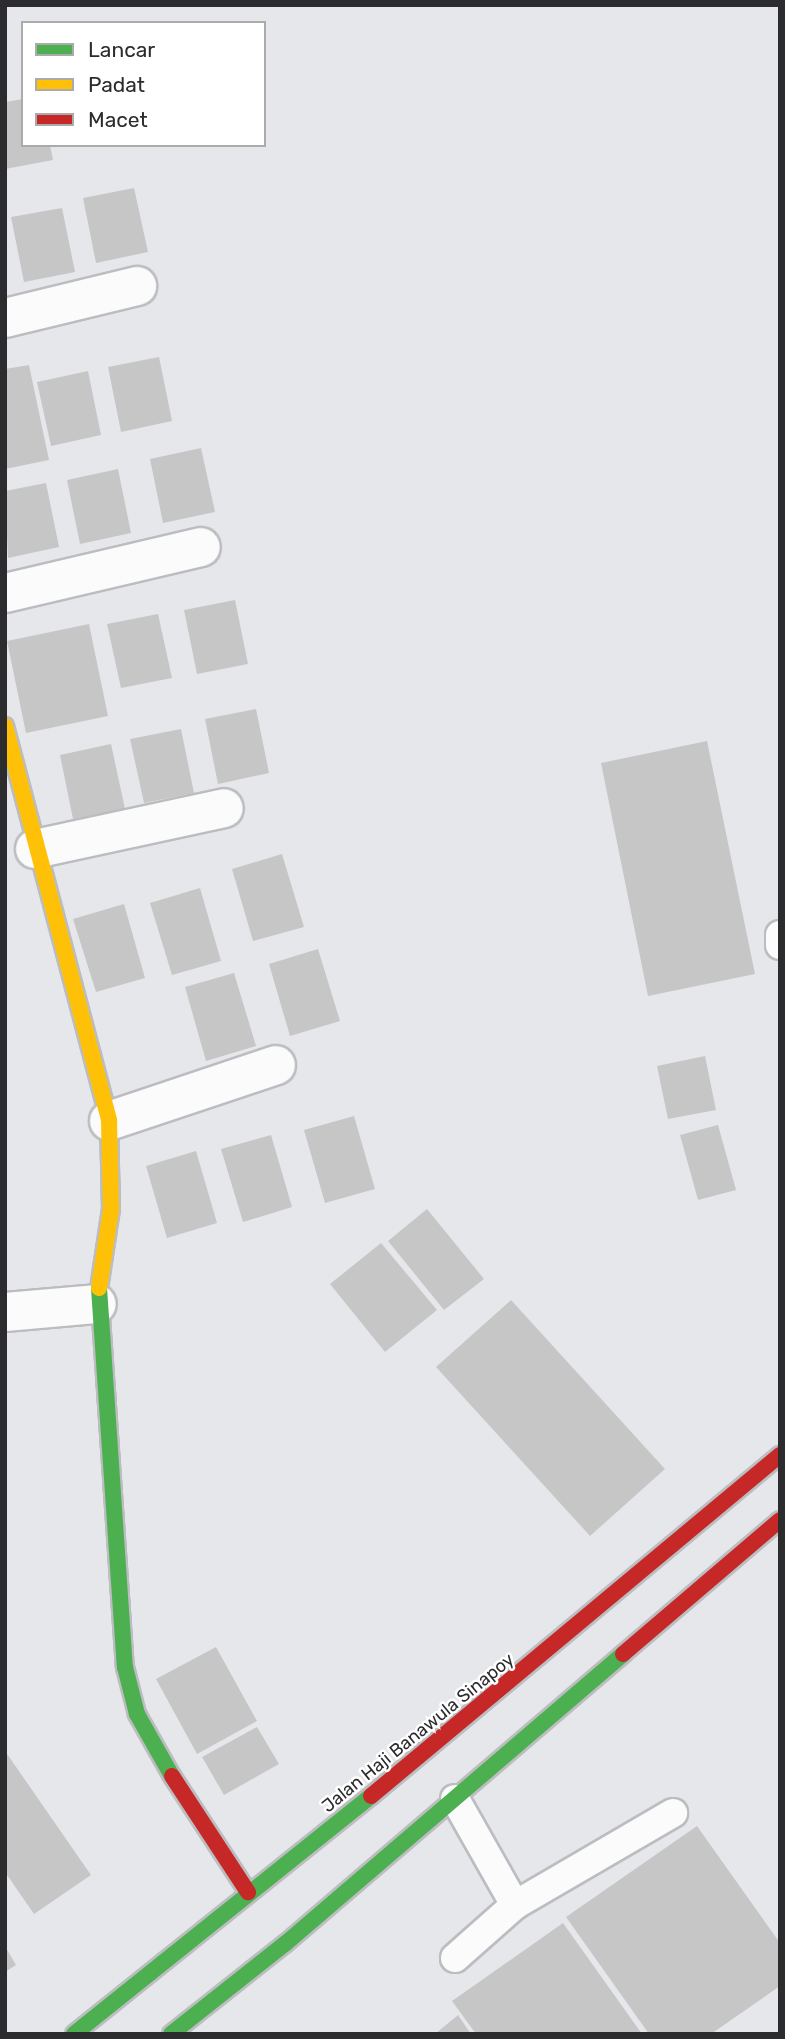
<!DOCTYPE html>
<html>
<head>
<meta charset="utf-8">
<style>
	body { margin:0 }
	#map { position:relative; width:785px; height:2039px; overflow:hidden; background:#e6e7eb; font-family:Rubik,sans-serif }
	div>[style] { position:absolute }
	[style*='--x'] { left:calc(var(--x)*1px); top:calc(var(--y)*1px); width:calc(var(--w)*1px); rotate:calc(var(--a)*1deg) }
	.building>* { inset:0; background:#c7c6c7 }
	.roads { filter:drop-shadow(2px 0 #bcbdc0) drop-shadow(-2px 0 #bcbdc0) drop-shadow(0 2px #bcbdc0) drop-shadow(0 -2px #bcbdc0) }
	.lane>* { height:28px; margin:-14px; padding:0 14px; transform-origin:14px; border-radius:14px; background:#fbfbfc }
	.street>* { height:38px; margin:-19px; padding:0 19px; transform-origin:19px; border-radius:19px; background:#fbfbfc }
	.fast>* { height:16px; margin:-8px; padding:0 8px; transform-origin:8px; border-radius:8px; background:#4caf50 }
	.slow>* { height:16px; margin:-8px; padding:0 8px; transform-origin:8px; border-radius:8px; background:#ffc107 }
	.jam>* { height:16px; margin:-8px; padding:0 8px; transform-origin:8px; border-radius:8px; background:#c62828 }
	span { translate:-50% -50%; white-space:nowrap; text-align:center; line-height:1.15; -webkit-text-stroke:5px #fff; paint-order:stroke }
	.street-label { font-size:18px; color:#2c2c2f }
	.frame { position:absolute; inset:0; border:7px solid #2c2c2f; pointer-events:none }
	.legend { position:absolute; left:21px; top:21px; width:245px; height:126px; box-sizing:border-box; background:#fff; border:2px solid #ababac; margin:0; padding:9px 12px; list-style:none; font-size:21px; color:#2c2c2f }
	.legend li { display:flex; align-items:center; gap:14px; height:35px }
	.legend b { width:35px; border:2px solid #ababac }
</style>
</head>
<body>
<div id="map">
	<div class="building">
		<i style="clip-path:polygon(23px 99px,23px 145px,50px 145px,53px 160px,5px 169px,5px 102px)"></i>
		<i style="clip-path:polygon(134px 188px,148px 252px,96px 263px,83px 198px)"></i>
		<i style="clip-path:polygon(62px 208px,75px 272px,24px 282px,11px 217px)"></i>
		<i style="clip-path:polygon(159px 357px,172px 421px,121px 432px,108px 367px)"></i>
		<i style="clip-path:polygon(29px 365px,49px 460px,5px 469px,5px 369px)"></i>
		<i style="clip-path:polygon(88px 371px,101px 435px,51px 446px,37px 382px)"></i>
		<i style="clip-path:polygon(201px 448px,215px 512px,163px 523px,150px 459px)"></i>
		<i style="clip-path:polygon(118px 469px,131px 533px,80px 544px,67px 480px)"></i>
		<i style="clip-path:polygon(46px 483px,59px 547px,8px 558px,5px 491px)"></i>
		<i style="clip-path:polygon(235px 600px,248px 664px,197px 674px,184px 610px)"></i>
		<i style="clip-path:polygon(158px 614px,172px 678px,121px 688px,107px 624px)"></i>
		<i style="clip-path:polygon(89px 624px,108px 716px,26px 733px,7px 641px)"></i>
		<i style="clip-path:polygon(256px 709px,269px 773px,218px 784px,205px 719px)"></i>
		<i style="clip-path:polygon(181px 729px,194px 793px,144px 803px,130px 739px)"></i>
		<i style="clip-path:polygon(707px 741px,755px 974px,648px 996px,601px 763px)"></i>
		<i style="clip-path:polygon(111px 744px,125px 809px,73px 819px,60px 755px)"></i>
		<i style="clip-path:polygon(282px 854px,304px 927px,253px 941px,232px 869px)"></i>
		<i style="clip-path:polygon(200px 888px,221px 961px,172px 975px,150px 903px)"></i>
		<i style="clip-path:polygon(124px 904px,145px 978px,96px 992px,73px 919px)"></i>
		<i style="clip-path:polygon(318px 949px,340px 1021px,290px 1036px,269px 964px)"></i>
		<i style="clip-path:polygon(234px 973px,256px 1046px,206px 1061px,185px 987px)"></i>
		<i style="clip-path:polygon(705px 1056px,716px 1110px,668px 1119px,657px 1066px)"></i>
		<i style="clip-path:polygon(354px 1116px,375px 1189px,325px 1203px,304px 1130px)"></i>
		<i style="clip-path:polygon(718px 1125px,736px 1190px,698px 1200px,680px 1135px)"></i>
		<i style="clip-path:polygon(271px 1135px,292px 1207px,243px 1222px,221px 1149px)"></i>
		<i style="clip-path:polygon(196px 1151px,217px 1223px,167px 1238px,146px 1166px)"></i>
		<i style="clip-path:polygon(427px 1209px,484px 1279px,444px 1310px,388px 1241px)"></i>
		<i style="clip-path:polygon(381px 1243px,437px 1310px,385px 1352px,330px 1284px)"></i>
		<i style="clip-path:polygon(511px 1300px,665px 1469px,590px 1536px,436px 1367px)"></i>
		<i style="clip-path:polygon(216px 1647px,257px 1721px,197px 1754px,156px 1679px)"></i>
		<i style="clip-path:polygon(257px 1727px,279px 1764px,224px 1795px,202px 1757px)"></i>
		<i style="clip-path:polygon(5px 1751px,91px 1875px,34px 1914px,5px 1872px)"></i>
		<i style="clip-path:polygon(697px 1826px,780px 1943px,780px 1986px,711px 2034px,649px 2034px,566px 1917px)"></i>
		<i style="clip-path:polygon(563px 1923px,642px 2034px,476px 2034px,452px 2001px)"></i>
		<i style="clip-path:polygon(5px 1946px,16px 1965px,5px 1972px)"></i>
		<i style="clip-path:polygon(458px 2015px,471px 2034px,435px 2034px)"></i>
	</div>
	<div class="roads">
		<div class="lane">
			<i style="--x:780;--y:935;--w:10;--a:90"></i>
			<i style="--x:455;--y:1799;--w:122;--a:60.5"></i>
			<i style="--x:455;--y:1958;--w:80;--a:-41.5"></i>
			<i style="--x:515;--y:1905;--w:183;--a:-30.2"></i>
		</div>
		<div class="street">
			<i style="--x:5;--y:318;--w:136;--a:-13.6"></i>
			<i style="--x:5;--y:593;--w:201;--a:-13.2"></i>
			<i style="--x:35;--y:849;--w:193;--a:-12.2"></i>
			<i style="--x:109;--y:1121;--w:176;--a:-18.5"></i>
			<i style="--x:5;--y:1312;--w:92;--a:-5"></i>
		</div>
		<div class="fast">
			<i style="--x:99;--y:1288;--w:380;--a:86.1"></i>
			<i style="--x:125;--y:1667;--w:49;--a:75.7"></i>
			<i style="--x:137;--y:1714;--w:71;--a:60.6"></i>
			<i style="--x:74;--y:2034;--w:381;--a:-38.7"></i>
			<i style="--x:171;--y:2034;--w:147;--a:-38.4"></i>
			<i style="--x:286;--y:1943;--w:444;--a:-40.6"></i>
		</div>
		<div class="slow">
			<i style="--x:5;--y:726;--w:408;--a:75.2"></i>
			<i style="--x:109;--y:1121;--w:88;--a:88.7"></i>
			<i style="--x:111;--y:1209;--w:80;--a:98.6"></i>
		</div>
		<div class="jam">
			<i style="--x:623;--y:1654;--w:206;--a:-40.5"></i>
			<i style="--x:172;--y:1776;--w:139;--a:56.8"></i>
			<i style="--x:371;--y:1796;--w:533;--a:-39.82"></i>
		</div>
	</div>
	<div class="street-label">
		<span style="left:418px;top:1733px;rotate:-39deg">Jalan Haji Banawula Sinapoy</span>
	</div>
	<div class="frame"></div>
	<ul class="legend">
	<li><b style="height:9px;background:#4caf50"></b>Lancar</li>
	<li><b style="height:9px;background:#ffc107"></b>Padat</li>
	<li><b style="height:9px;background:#c62828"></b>Macet</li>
	</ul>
</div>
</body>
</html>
